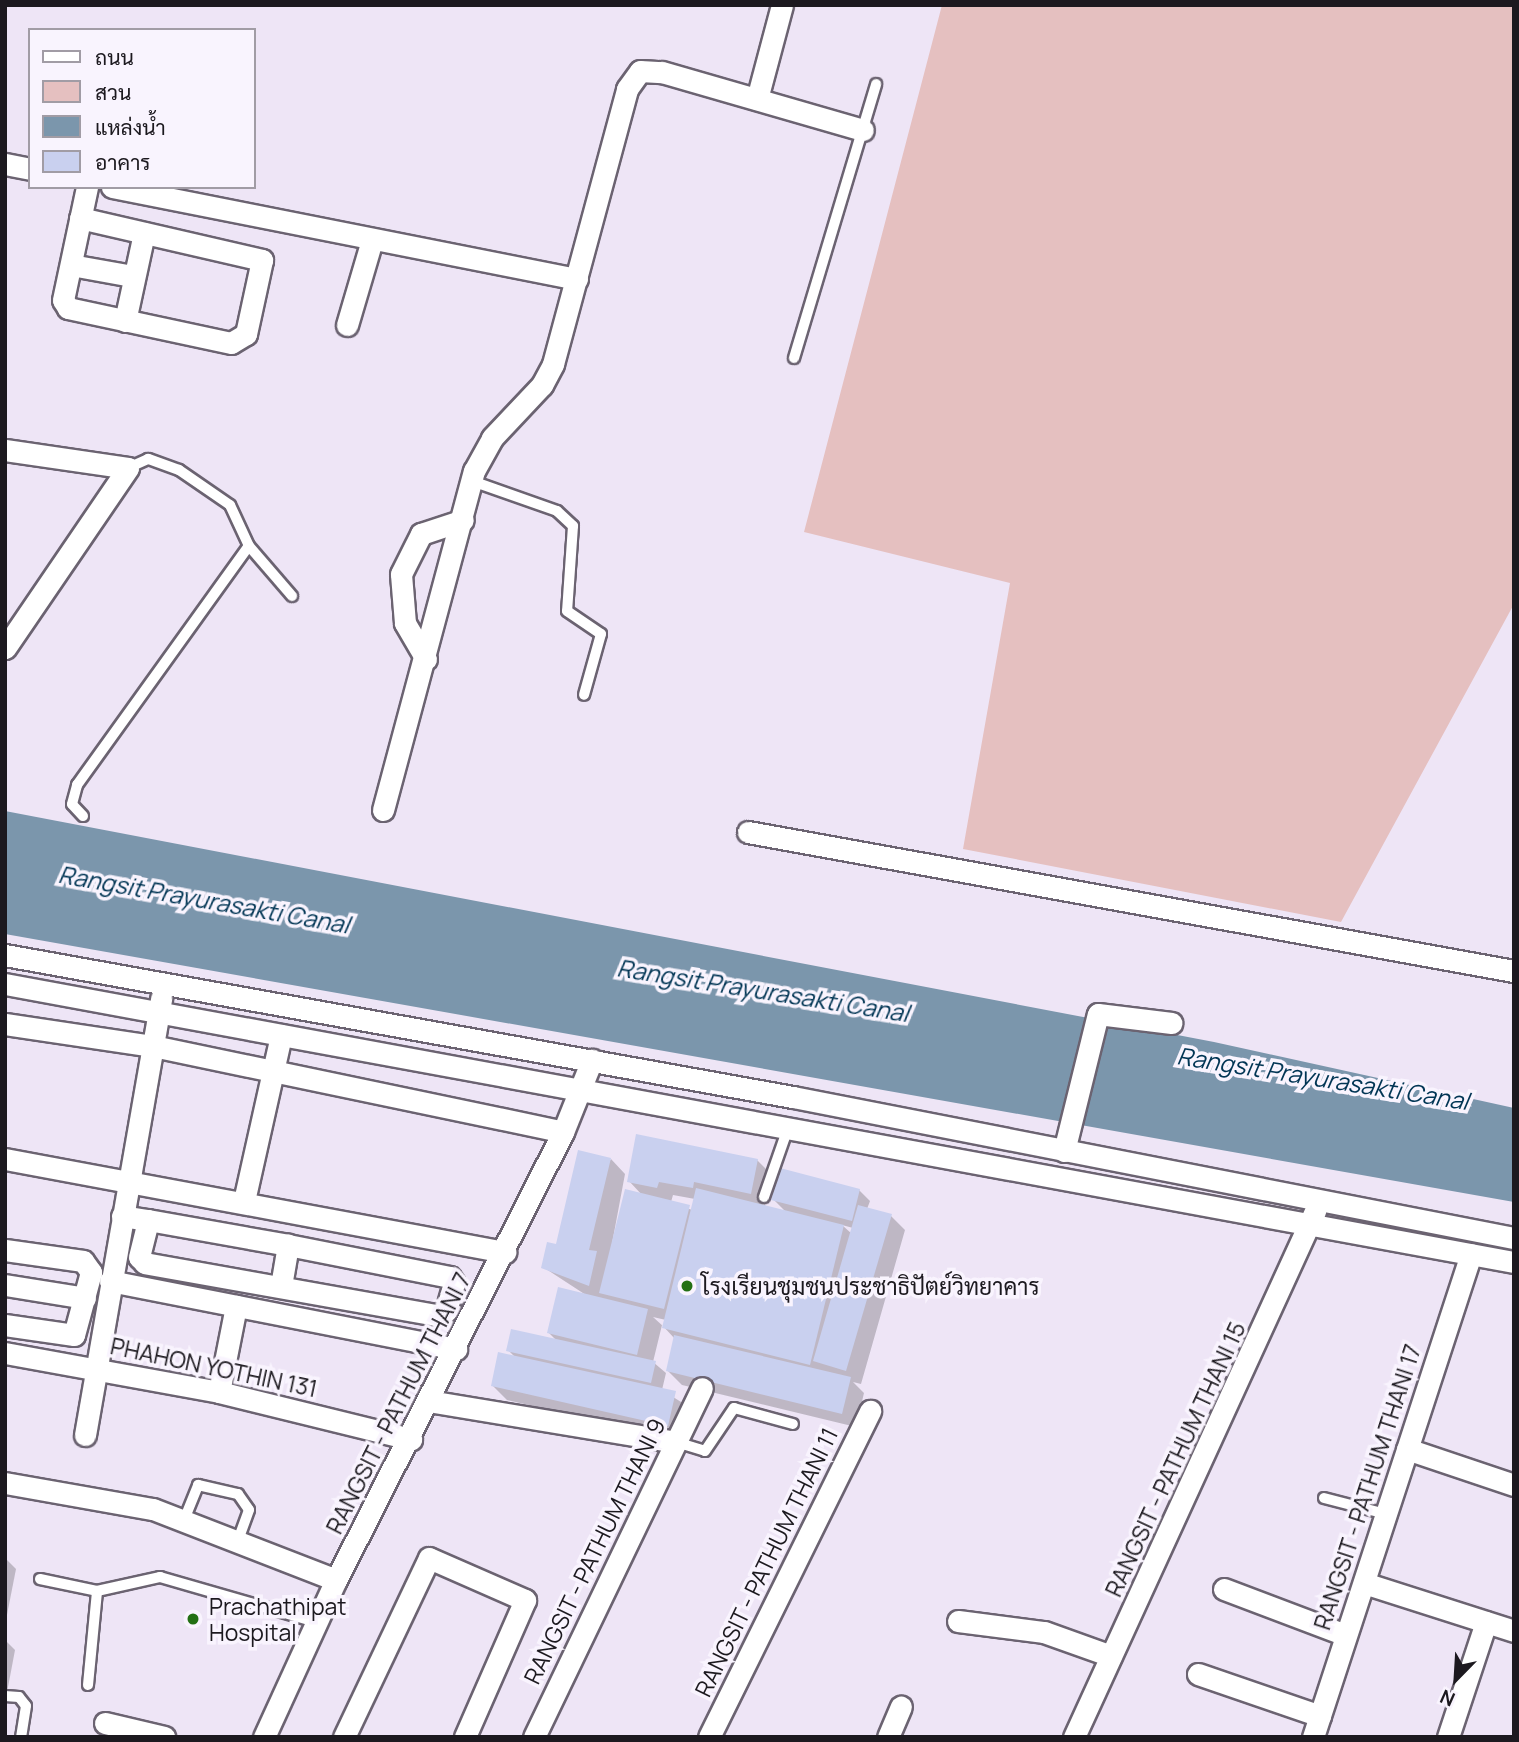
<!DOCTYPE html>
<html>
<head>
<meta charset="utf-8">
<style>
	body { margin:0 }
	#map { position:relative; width:1519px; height:1742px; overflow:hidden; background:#eee5f6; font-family:Manrope,Sarabun,sans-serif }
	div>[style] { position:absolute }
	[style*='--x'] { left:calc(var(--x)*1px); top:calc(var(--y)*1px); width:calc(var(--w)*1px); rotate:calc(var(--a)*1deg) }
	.green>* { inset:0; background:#e5c0c0 }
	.water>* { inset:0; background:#7b96ac }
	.shadow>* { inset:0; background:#0003 }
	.building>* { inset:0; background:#c9d0ef }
	.roads { filter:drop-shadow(2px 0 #6b6371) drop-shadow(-2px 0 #6b6371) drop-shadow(0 2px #6b6371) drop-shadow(0 -2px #6b6371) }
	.lane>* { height:10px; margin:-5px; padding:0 5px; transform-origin:5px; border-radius:5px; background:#fff }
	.street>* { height:21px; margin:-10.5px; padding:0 10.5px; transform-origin:10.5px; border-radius:10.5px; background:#fff }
	.dots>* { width:19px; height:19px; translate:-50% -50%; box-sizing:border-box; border:4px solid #f9f4fe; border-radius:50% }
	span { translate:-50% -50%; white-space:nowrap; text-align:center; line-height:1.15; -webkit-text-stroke:7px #f9f4fe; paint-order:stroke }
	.poi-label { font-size:23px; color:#1c191f }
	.left { translate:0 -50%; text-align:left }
	.street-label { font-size:23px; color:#1c191f }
	.water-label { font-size:24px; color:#013554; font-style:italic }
	.frame { position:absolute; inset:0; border:7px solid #1c191f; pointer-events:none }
	.legend { position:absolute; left:28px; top:28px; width:228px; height:161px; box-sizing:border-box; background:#f9f4fe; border:2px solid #a19ca5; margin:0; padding:9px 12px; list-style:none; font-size:21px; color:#1c191f }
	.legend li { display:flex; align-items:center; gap:14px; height:35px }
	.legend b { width:35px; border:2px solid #a19ca5 }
	.north { position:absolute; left:1421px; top:1644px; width:70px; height:70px; -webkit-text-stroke:5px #f9f4fe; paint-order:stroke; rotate:204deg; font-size:19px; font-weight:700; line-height:28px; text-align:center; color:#1c191f }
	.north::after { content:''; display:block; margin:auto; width:24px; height:32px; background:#1c191f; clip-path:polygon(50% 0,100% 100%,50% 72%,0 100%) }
</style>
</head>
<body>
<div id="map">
	<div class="green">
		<i style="clip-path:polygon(942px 5px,1514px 5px,1514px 604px,1341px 922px,963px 849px,1010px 583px,804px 532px)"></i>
	</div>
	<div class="water">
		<i style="clip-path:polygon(5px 811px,1214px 1042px,1514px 1108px,1514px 1202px,5px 934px)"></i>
	</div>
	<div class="shadow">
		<i style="clip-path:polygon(evenodd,611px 1159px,625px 1174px,608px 1265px,642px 1195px,629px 1181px,757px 1160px,772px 1175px,765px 1207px,786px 1212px,773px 1199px,859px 1190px,870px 1201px,867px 1209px,891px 1216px,905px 1230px,861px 1384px,853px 1382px,864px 1393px,856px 1427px,682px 1385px,668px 1371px,675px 1339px,662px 1325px,653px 1362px,666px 1373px,662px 1390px,689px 1407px,682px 1440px,507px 1400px,493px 1386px,515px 1357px,508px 1350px,557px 1341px,549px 1333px,589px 1297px,543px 1267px,611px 1159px,673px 1195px,695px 1199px,692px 1210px,671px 1202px,673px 1195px,611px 1159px,842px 1225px,853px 1228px,852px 1234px,842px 1225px,611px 1159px,653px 1317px,666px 1320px,664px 1327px,653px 1317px)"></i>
		<i style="clip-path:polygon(5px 1558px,16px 1569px,5px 1625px)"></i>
		<i style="clip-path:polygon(5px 1640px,15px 1650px,5px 1703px)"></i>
	</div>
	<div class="building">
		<i style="clip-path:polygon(636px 1134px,758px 1159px,751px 1194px,694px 1182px,693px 1188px,659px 1182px,657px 1188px,627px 1182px)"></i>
		<i style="clip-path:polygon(578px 1150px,611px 1158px,589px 1250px,597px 1251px,589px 1286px,541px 1268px,547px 1242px,556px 1244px)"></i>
		<i style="clip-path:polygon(780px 1168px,860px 1189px,852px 1221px,771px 1200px)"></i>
		<i style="clip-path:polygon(696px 1188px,844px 1225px,810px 1365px,662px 1328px)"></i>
		<i style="clip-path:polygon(625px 1189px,690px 1205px,664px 1309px,599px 1293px)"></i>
		<i style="clip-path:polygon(858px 1205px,892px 1214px,846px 1371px,813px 1361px)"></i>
		<i style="clip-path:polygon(558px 1287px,648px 1309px,637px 1355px,547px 1333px)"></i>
		<i style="clip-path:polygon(511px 1329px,656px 1361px,651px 1383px,506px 1351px)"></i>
		<i style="clip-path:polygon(674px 1335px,851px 1377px,842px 1414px,666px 1371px)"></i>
		<i style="clip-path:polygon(498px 1352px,676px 1391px,668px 1426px,491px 1386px)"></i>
	</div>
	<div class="roads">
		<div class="lane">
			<i style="--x:794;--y:358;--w:286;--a:-73.3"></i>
			<i style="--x:472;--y:481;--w:90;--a:19.4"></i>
			<i style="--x:557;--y:511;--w:22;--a:43"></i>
			<i style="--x:573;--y:526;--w:85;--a:94"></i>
			<i style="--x:567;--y:611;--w:41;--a:34.1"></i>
			<i style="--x:601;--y:634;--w:63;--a:105.6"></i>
			<i style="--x:249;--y:546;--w:66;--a:49.3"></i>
			<i style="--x:83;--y:816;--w:16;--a:-133"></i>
			<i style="--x:72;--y:804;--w:20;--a:-75"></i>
			<i style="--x:77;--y:785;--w:294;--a:-54.3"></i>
			<i style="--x:249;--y:546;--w:45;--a:-114.9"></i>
			<i style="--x:230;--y:505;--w:62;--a:-145.5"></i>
			<i style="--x:179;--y:470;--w:33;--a:-160"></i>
			<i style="--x:148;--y:459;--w:22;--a:156"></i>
			<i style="--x:764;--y:1197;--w:73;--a:-70.8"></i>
			<i style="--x:676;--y:1442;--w:30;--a:17"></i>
			<i style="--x:705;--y:1451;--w:52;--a:-56"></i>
			<i style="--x:734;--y:1408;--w:61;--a:15.2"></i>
			<i style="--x:1324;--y:1498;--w:64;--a:14.5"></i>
			<i style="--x:184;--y:1520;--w:38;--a:-68"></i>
			<i style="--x:198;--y:1485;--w:41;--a:12.7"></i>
			<i style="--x:238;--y:1494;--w:19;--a:55"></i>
			<i style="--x:249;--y:1510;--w:33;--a:110"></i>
			<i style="--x:40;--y:1579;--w:58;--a:11.9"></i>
			<i style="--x:97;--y:1591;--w:65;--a:-12.5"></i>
			<i style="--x:160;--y:1577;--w:162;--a:16.1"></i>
			<i style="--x:88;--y:1685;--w:94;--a:-84.5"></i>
			<i style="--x:5;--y:1696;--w:14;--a:4"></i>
			<i style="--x:19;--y:1697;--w:11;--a:52"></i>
			<i style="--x:26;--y:1706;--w:31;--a:99"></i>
		</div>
		<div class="street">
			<i style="--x:757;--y:99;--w:97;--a:-75.1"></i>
			<i style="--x:5;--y:164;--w:25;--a:11"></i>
			<i style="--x:112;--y:187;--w:474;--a:11.2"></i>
			<i style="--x:80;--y:218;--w:187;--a:13"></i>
			<i style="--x:262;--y:260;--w:76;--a:102.2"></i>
			<i style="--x:246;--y:334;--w:17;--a:149"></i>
			<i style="--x:231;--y:343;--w:167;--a:-167.9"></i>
			<i style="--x:68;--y:308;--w:9;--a:-122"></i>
			<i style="--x:63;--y:300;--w:116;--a:-78"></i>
			<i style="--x:71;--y:265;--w:63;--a:10.1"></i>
			<i style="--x:125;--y:321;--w:90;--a:-77.8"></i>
			<i style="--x:347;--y:325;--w:89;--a:-73.6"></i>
			<i style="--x:5;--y:450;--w:124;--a:8.3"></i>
			<i style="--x:128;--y:468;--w:218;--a:124.3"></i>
			<i style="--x:426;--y:659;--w:42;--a:-120.3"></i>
			<i style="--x:405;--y:623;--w:49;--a:-94.7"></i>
			<i style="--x:401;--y:574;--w:45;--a:-63.4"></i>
			<i style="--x:421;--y:534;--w:44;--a:-18.4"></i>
			<i style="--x:383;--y:810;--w:351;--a:-75"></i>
			<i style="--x:474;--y:471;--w:38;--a:-61"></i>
			<i style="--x:492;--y:438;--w:73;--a:-46.7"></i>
			<i style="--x:542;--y:385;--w:24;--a:-62"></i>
			<i style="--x:553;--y:364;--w:285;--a:-74.9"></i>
			<i style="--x:627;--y:89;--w:22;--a:-54"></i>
			<i style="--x:640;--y:71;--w:22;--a:3"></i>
			<i style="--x:662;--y:72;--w:209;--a:16.1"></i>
			<i style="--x:748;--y:832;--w:779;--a:10.29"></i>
			<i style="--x:5;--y:955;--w:801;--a:10.22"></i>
			<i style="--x:793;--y:1097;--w:735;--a:11.07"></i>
			<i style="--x:5;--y:984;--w:1534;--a:10.44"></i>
			<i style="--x:5;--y:1024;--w:150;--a:8.5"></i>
			<i style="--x:153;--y:1046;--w:419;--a:11.8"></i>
			<i style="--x:1064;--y:1151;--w:141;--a:-76.1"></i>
			<i style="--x:1098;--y:1014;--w:74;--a:7"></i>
			<i style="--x:5;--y:1159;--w:509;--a:10.54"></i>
			<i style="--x:244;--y:1201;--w:170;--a:-77.4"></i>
			<i style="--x:122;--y:1216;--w:26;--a:9"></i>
			<i style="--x:148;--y:1220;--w:142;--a:10.1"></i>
			<i style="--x:288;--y:1245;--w:165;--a:11.2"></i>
			<i style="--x:450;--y:1277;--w:7;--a:56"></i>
			<i style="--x:454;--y:1283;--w:29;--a:106"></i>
			<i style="--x:446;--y:1311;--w:11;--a:158"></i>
			<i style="--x:436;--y:1315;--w:296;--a:-169.9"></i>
			<i style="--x:145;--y:1263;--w:8;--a:-135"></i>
			<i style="--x:139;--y:1257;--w:38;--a:-76"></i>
			<i style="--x:5;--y:1250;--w:79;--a:8"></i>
			<i style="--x:83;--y:1261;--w:14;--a:54"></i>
			<i style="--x:91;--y:1272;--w:65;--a:105.1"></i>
			<i style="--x:74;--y:1335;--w:70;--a:-171.8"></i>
			<i style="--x:110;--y:1281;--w:353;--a:11.1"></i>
			<i style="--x:5;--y:1285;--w:81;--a:9.2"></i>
			<i style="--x:281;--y:1286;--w:42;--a:-80.3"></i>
			<i style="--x:5;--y:1353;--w:218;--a:10.3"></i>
			<i style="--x:219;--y:1392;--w:198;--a:13.8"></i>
			<i style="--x:219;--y:1392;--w:88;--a:-78.8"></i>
			<i style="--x:429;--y:1401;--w:250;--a:9.4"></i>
			<i style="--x:85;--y:1435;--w:444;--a:-80.1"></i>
			<i style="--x:1407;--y:1449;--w:113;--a:18.6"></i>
			<i style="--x:5;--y:1483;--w:150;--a:10"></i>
			<i style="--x:153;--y:1509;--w:196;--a:21.2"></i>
			<i style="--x:1364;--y:1583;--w:157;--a:17.7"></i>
			<i style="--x:1224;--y:1589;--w:130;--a:20.7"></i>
			<i style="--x:958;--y:1621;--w:87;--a:7.3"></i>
			<i style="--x:1044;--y:1632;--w:71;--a:19.7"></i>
			<i style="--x:1198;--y:1674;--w:129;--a:19"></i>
			<i style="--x:105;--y:1723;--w:61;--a:13.3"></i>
			<i style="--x:264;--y:1737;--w:173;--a:-65.4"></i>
			<i style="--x:336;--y:1580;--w:502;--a:-63.13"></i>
			<i style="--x:563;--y:1132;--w:78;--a:-68.1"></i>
			<i style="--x:344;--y:1737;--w:198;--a:-64.6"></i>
			<i style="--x:429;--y:1558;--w:105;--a:23.6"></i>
			<i style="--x:525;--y:1600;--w:150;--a:113.7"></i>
			<i style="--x:534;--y:1737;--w:387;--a:-64.3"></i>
			<i style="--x:709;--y:1737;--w:364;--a:-63.7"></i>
			<i style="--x:888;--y:1737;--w:33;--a:-67"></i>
			<i style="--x:1074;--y:1737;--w:579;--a:-65.38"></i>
			<i style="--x:1313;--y:1737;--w:508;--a:-71.89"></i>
			<i style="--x:1448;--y:1737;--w:121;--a:-71.7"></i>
		</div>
	</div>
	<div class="dots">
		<i style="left:687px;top:1286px;background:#237014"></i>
		<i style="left:193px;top:1619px;background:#237014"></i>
	</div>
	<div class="poi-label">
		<span class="left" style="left:701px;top:1286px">โรงเรียนชุมชนประชาธิปัตย์วิทยาคาร</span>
		<span class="left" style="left:209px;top:1619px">Prachathipat<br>Hospital</span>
	</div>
	<div class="street-label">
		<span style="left:214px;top:1367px;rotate:12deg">PHAHON YOTHIN 131</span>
		<span style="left:398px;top:1403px;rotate:-63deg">RANGSIT - PATHUM THANI 7</span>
		<span style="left:1175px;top:1459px;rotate:-65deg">RANGSIT - PATHUM THANI 15</span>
		<span style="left:1367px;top:1487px;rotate:-72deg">RANGSIT - PATHUM THANI 17</span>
		<span style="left:594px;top:1551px;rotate:-64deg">RANGSIT - PATHUM THANI 9</span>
		<span style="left:766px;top:1562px;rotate:-64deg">RANGSIT - PATHUM THANI 11</span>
	</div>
	<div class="water-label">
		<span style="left:204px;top:899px;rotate:10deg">Rangsit Prayurasakti Canal</span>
		<span style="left:763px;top:990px;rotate:9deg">Rangsit Prayurasakti Canal</span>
		<span style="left:1323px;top:1078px;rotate:9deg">Rangsit Prayurasakti Canal</span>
	</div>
	<div class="frame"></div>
	<ul class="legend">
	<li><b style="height:9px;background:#fff"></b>ถนน</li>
	<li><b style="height:19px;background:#e5c0c0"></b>สวน</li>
	<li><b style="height:19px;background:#7b96ac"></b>แหล่งน้ำ</li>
	<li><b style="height:19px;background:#c9d0ef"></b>อาคาร</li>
	</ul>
	<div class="north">N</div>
</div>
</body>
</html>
